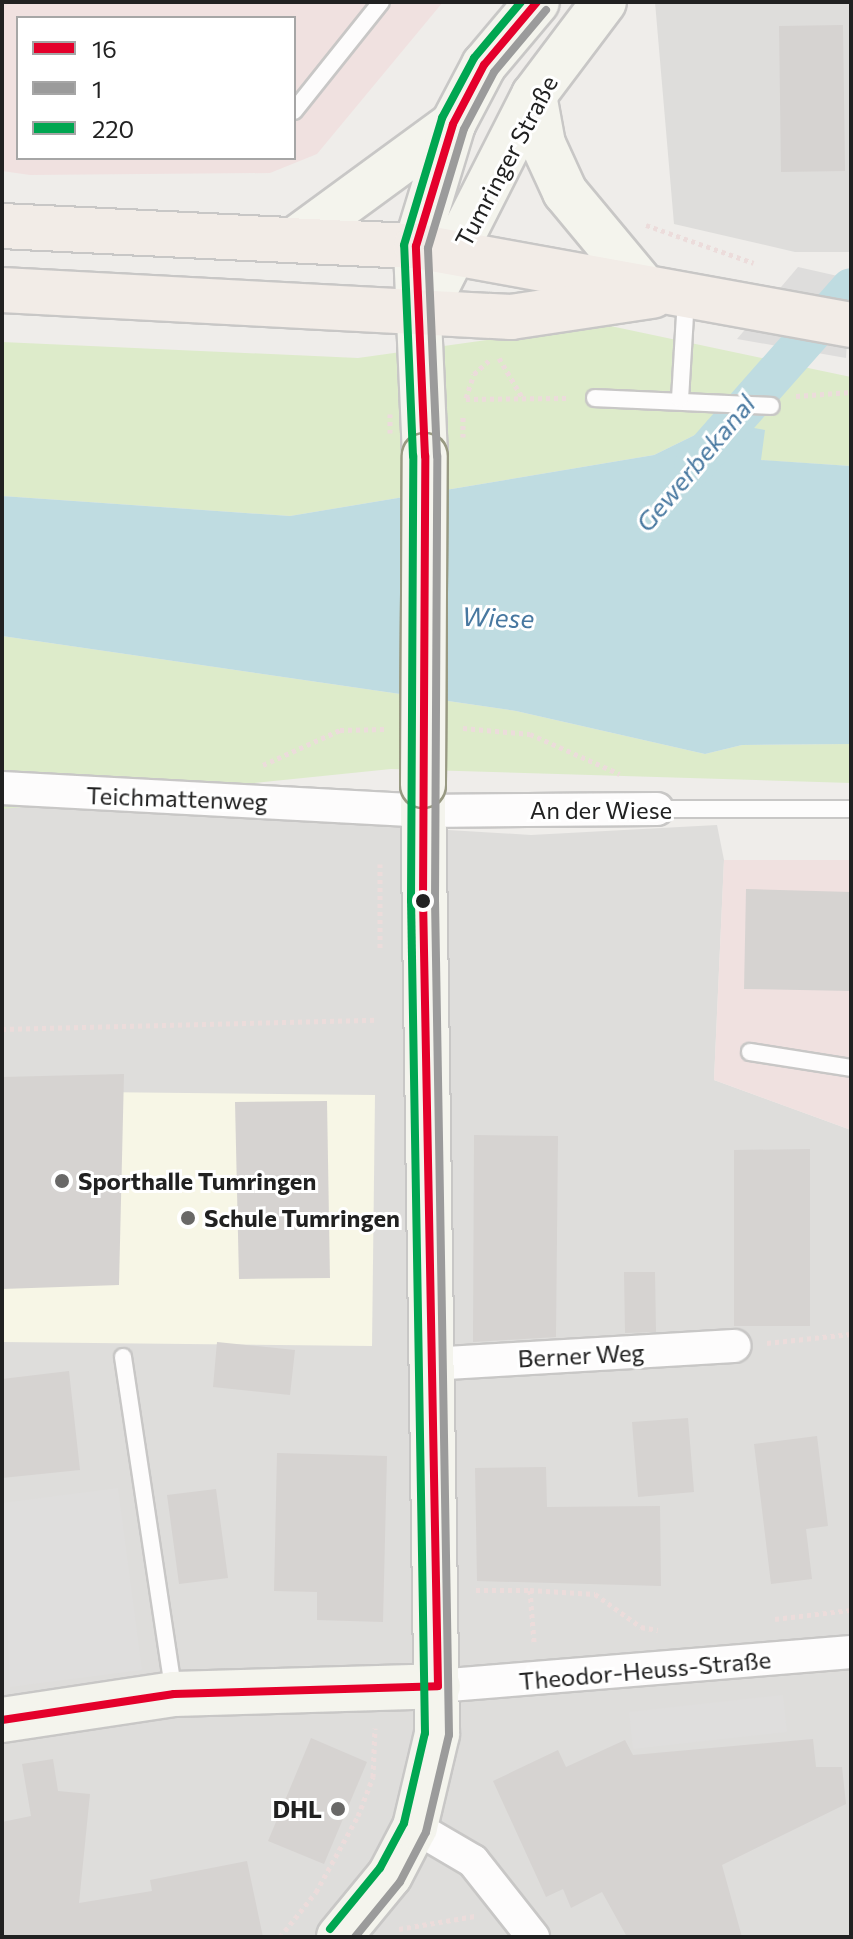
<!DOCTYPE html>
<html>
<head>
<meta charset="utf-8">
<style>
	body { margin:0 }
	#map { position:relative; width:853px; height:1939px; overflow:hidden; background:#efedea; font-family:Commissioner,sans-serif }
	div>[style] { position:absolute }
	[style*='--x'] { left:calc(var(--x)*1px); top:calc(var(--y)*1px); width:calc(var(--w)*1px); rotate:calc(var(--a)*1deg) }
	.residential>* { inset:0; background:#dedddb }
	.commercial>* { inset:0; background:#f0e1e0 }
	.education>* { inset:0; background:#f7f6e6 }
	.grass>* { inset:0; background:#ddebca }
	.parking>* { inset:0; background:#dfdedd }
	.water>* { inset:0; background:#bfdce1 }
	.pier>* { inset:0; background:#dedddc }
	.canal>* { height:40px; margin:-20px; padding:0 20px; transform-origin:20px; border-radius:20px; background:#bfdce1 }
	.building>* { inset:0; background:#d6d3d1 }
	.path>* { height:5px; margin-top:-2.5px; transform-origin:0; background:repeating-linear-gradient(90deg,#ecdcdb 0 4px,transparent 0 8px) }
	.roads { filter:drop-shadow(2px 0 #c8c7c6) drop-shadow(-2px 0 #c8c7c6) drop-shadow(0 2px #c8c7c6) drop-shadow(0 -2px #c8c7c6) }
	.lane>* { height:16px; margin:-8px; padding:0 8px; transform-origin:8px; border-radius:8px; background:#fdfcfc }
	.street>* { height:32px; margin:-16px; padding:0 16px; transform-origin:16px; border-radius:16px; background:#fdfcfc }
	.secondary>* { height:44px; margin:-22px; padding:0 22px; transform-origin:22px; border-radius:22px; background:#f4f4ed }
	.primary>* { height:44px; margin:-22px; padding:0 22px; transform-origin:22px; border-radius:22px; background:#f2ece7 }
	.path-bridge>* { height:5px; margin-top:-2.5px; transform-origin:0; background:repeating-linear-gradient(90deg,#ecdcdb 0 4px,transparent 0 8px) }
	.bridges { filter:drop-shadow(2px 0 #989982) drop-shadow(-2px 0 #989982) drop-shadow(0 2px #989982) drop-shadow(0 -2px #989982) }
	.secondary-bridge>* { height:44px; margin:-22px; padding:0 22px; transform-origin:22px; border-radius:22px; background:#f4f4ed }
	.bus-1>* { height:8px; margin:-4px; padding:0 4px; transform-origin:4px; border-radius:4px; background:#e4002b }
	.bus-2>* { height:8px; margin:-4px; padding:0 4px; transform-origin:4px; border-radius:4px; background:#9b9b9b }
	.bus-3>* { height:8px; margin:-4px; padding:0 4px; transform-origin:4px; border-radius:4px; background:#00a651 }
	.dots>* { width:22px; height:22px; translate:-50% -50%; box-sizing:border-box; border:4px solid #fff; border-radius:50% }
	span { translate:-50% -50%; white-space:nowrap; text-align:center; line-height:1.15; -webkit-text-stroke:6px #fff; paint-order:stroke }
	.street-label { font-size:24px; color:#212121 }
	.poi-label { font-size:24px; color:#212121; font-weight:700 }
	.left { translate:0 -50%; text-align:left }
	.right { translate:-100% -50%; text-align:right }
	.water-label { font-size:26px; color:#4878a0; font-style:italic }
	.frame { position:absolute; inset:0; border:4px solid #212121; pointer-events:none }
	.legend { position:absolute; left:16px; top:16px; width:280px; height:144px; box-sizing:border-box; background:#fff; border:2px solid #a6a6a6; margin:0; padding:10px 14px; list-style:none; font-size:24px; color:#212121 }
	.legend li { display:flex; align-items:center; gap:16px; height:40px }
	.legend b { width:40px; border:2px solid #a6a6a6 }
</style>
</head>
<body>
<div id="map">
	<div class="residential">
		<i style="clip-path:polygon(655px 2px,851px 2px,851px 252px,795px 252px,674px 224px)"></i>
		<i style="clip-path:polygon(2px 803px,531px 835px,717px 825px,724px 860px,714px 1080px,851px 1130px,851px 1937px,2px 1937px)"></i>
	</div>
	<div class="commercial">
		<i style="clip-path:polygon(evenodd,2px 2px,443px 2px,317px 154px,270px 173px,30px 175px,2px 171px,2px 2px,18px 18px,294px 18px,294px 158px,18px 158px,18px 18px)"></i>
		<i style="clip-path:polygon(724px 860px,851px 860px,851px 1130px,714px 1080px)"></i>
	</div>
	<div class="education">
		<i style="clip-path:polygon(2px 1091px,375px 1095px,372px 1346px,2px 1342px)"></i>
	</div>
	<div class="grass">
		<i style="clip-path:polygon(601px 324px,851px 377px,851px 466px,760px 460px,699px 433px,654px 455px,290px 516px,2px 496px,2px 342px,358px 358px)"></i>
		<i style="clip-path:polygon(2px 636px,516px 711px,705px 754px,742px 745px,851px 744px,851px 783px,391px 769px,2px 809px)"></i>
	</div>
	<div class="parking">
		<i style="clip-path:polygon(118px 1488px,142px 1670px,10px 1687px,2px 1503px)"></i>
		<i style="clip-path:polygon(783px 1695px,787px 1732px,633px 1749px,629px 1712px)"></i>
	</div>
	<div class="water">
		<i style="clip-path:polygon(708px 420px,765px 430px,761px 460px,851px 466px,851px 744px,742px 745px,705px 754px,516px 711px,2px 636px,2px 496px,290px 516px,654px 455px,699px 433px)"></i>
	</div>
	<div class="pier">
		<i style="clip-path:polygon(798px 267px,851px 279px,846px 358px,737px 339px)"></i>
	</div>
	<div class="canal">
		<i style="--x:694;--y:466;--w:237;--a:-48.6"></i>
	</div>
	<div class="building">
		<i style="clip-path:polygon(843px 25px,845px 171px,781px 172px,779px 26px)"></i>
		<i style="clip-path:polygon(746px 889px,851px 892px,851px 991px,744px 989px)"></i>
		<i style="clip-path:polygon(124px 1074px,119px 1285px,2px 1289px,2px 1077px)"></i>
		<i style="clip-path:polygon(327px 1101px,330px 1278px,239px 1279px,235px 1102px)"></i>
		<i style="clip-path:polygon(474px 1135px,558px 1136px,556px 1337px,473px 1342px)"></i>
		<i style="clip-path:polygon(810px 1149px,810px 1326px,734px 1326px,734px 1150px)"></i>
		<i style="clip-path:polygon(624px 1272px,655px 1272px,656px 1332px,625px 1333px)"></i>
		<i style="clip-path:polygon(217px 1342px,295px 1350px,290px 1395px,213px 1387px)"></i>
		<i style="clip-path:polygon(69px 1371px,80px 1470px,2px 1478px,2px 1379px)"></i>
		<i style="clip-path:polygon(688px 1418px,694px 1492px,638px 1497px,632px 1422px)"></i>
		<i style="clip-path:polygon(817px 1436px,828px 1526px,806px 1529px,812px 1579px,771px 1584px,754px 1444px)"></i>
		<i style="clip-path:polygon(277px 1453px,387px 1456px,383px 1622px,317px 1620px,317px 1592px,274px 1591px)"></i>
		<i style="clip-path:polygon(546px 1467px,547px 1507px,660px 1506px,661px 1586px,477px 1581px,475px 1468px)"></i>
		<i style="clip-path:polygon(216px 1489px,228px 1578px,179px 1584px,167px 1495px)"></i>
		<i style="clip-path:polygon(311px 1738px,367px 1762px,324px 1864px,268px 1841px)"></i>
		<i style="clip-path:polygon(813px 1739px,816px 1767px,842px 1767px,846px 1804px,722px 1865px,742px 1937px,627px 1937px,602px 1892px,571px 1908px,563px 1889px,546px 1897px,493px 1781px,558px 1750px,566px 1767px,625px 1740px,633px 1755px)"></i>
		<i style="clip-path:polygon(53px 1759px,58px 1791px,90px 1794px,79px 1903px,152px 1891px,150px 1880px,247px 1861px,263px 1937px,2px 1937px,2px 1822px,31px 1816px,22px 1764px)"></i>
	</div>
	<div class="path">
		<i style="--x:646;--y:225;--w:114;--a:19.4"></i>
		<i style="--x:499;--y:358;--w:45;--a:59.5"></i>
		<i style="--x:796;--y:396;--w:55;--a:-4.2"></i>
		<i style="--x:466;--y:398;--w:25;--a:-72"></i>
		<i style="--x:474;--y:374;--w:24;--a:-42"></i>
		<i style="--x:466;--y:399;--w:103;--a:-0.6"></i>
		<i style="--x:463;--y:728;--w:67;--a:5.1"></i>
		<i style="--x:530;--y:734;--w:98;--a:24"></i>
		<i style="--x:263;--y:765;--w:85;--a:-24.4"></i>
		<i style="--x:340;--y:730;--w:45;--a:-1.3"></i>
		<i style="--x:380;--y:864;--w:86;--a:90"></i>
		<i style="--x:2;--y:1029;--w:376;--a:-1.4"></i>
		<i style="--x:767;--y:1343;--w:84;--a:-6.1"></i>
		<i style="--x:476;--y:1590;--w:54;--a:0"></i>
		<i style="--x:530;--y:1590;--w:52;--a:85.6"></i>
		<i style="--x:530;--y:1590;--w:65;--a:3.5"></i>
		<i style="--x:595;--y:1594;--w:57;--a:35.7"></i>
		<i style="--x:641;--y:1627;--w:17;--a:10"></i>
		<i style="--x:775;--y:1619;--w:77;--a:-6.8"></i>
		<i style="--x:399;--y:1929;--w:77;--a:-9.7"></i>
		<i style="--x:280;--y:1937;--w:58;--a:-51.3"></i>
		<i style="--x:316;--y:1892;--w:87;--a:-61.1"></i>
		<i style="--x:358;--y:1816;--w:42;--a:-69"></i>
		<i style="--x:373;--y:1777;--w:49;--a:-87.7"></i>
	</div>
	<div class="roads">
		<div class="lane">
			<i style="--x:294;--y:111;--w:139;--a:-51.4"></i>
			<i style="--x:595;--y:398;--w:176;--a:2.6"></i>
			<i style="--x:680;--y:399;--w:102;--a:-86.6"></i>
			<i style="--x:657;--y:809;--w:194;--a:0"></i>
			<i style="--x:750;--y:1052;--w:102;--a:9"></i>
			<i style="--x:123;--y:1357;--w:340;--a:81.4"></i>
		</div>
		<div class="street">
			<i style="--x:2;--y:788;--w:422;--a:3.1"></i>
			<i style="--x:423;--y:811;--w:234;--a:-0.5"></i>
			<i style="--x:429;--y:1364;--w:306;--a:-3.4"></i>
			<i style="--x:438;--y:1686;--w:414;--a:-4.7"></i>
			<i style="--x:415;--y:1827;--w:67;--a:30.4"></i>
			<i style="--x:473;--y:1861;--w:97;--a:51.7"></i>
		</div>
		<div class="secondary">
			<i style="--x:534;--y:95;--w:50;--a:79.6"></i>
			<i style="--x:543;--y:144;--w:53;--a:65.4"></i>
			<i style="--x:565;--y:192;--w:122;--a:50.3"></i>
			<i style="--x:300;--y:236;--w:190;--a:-36.2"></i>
			<i style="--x:437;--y:286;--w:214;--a:-63.1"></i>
			<i style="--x:534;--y:95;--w:116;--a:-53"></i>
			<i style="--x:425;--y:456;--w:210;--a:-92.5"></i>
			<i style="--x:416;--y:246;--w:127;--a:-73.1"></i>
			<i style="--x:453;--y:124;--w:67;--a:-62.3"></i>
			<i style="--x:484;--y:65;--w:82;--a:-49.9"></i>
			<i style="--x:2;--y:1720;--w:174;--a:-8.6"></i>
			<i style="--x:174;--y:1694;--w:264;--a:-1.7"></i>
			<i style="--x:339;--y:1937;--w:80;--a:-50.6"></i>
			<i style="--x:390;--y:1875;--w:54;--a:-62.5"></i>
			<i style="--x:415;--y:1827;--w:96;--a:-76.7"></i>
			<i style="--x:437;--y:1734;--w:949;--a:-90.85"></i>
		</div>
		<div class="primary">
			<i style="--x:2;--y:226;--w:414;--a:2.8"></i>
			<i style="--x:416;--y:246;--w:442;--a:10.3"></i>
			<i style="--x:2;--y:290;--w:510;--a:3.04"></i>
			<i style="--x:511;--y:317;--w:143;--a:-8.5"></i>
		</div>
	</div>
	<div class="path-bridge">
		<i style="--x:390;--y:433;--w:19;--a:-90"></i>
		<i style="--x:463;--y:437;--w:23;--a:-90"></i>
	</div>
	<div class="bridges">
		<div class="secondary-bridge">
			<i style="--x:423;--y:785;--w:329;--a:-89.7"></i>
		</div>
	</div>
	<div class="bus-1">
		<i style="--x:438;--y:1686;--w:785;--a:-91.09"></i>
		<i style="--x:423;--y:901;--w:445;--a:-89.7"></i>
		<i style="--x:425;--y:456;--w:210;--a:-92.5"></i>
		<i style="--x:416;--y:246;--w:127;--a:-73.1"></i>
		<i style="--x:453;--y:124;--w:67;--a:-62.3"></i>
		<i style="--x:484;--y:65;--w:82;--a:-49.9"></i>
		<i style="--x:2;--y:1720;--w:174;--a:-8.6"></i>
		<i style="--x:174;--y:1694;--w:264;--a:-1.7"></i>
	</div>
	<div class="bus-2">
		<i style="--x:355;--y:1937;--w:71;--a:-50.7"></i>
		<i style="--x:400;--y:1882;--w:56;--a:-62.5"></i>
		<i style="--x:426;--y:1832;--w:100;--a:-76.7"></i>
		<i style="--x:449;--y:1735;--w:834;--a:-90.96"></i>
		<i style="--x:435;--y:901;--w:445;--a:-89.7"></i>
		<i style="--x:437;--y:456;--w:208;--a:-92.5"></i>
		<i style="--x:428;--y:248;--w:124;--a:-73.2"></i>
		<i style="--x:464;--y:129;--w:64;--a:-62.2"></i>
		<i style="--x:494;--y:72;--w:81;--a:-50"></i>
	</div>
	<div class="bus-3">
		<i style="--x:330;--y:1929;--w:79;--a:-50.7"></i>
		<i style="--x:380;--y:1868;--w:51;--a:-61.9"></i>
		<i style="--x:404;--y:1823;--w:92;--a:-76.9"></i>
		<i style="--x:425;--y:1733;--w:832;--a:-90.96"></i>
		<i style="--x:411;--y:901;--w:445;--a:-89.7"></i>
		<i style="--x:413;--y:456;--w:211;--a:-92.4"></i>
		<i style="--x:404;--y:245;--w:133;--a:-73.3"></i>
		<i style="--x:442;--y:118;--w:68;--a:-61.9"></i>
		<i style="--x:474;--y:58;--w:73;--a:-50"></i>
	</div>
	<div class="dots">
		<i style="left:423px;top:901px;background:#212121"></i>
		<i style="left:62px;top:1181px;background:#696867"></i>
		<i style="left:188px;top:1218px;background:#696867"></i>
		<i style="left:338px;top:1809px;background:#696867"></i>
	</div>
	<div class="street-label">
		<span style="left:506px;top:161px;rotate:-62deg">Tumringer Straße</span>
		<span style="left:177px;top:798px;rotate:2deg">Teichmattenweg</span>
		<span style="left:601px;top:810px">An der Wiese</span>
		<span style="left:581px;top:1355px;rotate:-3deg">Berner Weg</span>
		<span style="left:645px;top:1670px;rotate:-5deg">Theodor-Heuss-Straße</span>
	</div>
	<div class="poi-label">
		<span class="left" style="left:78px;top:1181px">Sporthalle Tumringen</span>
		<span class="left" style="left:204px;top:1218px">Schule Tumringen</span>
		<span class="right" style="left:322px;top:1809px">DHL</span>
	</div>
	<div class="water-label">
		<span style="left:695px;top:463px;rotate:-50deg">Gewerbekanal</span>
		<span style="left:498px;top:617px;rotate:2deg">Wiese</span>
	</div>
	<div class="frame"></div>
	<ul class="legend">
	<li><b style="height:10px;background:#e4002b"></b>16</li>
	<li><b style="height:10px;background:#9b9b9b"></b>1</li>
	<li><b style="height:10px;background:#00a651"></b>220</li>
	</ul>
</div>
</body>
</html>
